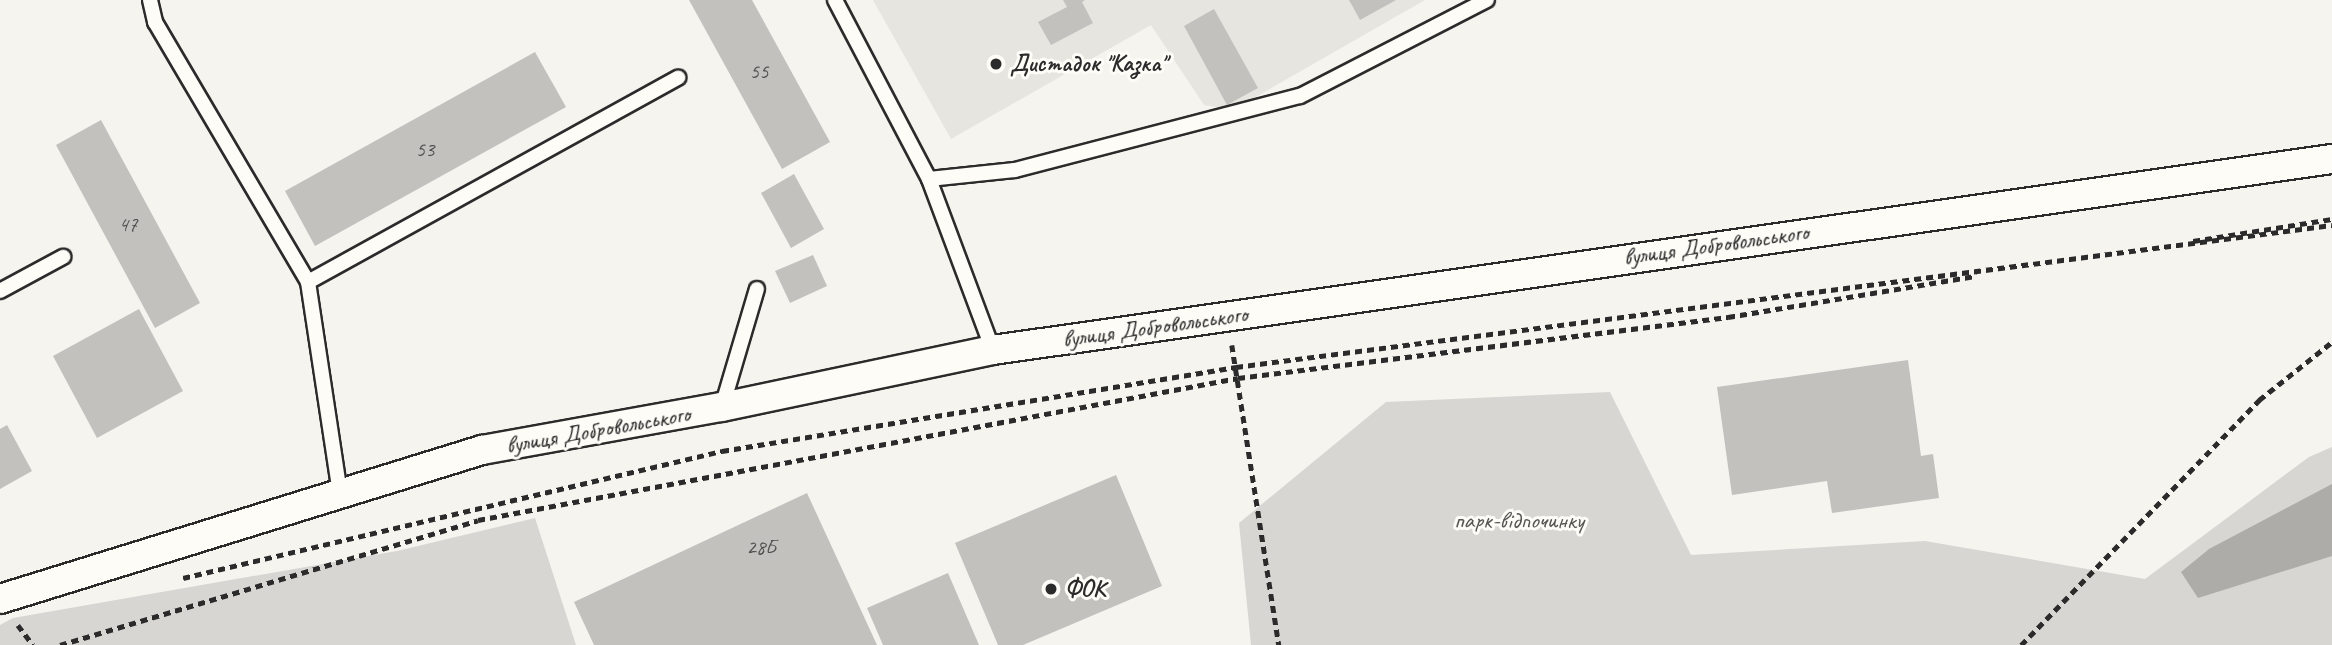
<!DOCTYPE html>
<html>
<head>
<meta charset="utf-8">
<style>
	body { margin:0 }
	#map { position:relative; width:2332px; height:645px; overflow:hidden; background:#f5f4ef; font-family:Caveat,sans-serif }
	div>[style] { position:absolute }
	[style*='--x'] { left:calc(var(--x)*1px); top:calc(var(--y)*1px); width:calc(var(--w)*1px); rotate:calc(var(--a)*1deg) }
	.built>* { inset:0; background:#e6e5e0 }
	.green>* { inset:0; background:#d7d6d2 }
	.water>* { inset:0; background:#adaca9 }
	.building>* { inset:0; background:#c2c1be }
	.path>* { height:4.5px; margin-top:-2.25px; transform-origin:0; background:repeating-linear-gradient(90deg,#2b2b2b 0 7px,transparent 0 12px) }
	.roads { filter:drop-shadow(2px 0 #2b2b2b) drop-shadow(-2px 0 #2b2b2b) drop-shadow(0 2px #2b2b2b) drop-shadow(0 -2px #2b2b2b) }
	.lane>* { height:14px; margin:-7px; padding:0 7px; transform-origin:7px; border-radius:7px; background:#fdfcf7 }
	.street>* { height:28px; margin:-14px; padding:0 14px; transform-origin:14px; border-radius:14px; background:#fdfcf7 }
	.dots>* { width:19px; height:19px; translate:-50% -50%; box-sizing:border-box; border:4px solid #fdfcf7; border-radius:50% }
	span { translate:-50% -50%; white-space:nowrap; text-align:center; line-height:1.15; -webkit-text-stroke:6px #fdfcf7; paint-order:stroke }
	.number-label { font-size:21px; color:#515050 }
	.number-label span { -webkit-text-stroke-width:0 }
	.poi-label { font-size:24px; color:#2b2b2b; font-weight:700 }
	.left { translate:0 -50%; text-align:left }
	.street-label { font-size:24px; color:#2b2b2b }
	.park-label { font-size:24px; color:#565655 }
</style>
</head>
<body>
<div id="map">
	<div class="built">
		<i style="clip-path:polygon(873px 0,1425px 0,1247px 102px,1228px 109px,1204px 105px,1151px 25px,951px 139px)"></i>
	</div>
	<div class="green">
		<i style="clip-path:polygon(1610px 392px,1691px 555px,1925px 541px,2145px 579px,2309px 457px,2332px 447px,2332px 645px,1251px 645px,1239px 523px,1386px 402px)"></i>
		<i style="clip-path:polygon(535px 518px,576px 645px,0 645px,0 625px,13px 618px,397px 551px)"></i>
	</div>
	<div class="water">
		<i style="clip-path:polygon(2332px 484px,2332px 556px,2198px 598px,2181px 572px,2209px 549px)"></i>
	</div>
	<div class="building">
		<i style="clip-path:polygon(689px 0,752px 0,830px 142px,782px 169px)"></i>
		<i style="clip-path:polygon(1063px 0,1085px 0,1082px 2px,1093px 23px,1051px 45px,1038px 22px,1067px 7px)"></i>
		<i style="clip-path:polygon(1349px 0,1396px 0,1360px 20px)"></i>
		<i style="clip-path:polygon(1214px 9px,1258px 88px,1227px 105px,1184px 26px)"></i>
		<i style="clip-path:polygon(535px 52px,566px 107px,315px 246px,285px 191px)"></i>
		<i style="clip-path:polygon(101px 120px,200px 303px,155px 328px,56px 145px)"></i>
		<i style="clip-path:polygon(794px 174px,824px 229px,791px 248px,761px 193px)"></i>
		<i style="clip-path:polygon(813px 255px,827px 286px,790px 303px,775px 271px)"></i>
		<i style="clip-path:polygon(139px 309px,183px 391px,97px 438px,53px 356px)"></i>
		<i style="clip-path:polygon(1908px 360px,1921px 456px,1933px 454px,1939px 498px,1832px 513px,1827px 481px,1732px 495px,1717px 387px)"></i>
		<i style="clip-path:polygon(7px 425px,32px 471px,0 489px,0 429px)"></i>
		<i style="clip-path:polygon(1116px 475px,1162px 586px,1023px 645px,998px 645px,955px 543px)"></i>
		<i style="clip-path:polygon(807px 493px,877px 645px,594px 645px,574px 602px)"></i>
		<i style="clip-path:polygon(948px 573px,979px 645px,883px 645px,867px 608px)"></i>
	</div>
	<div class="path">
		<i style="--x:2193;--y:241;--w:141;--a:-9"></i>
		<i style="--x:1232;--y:345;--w:304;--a:81.1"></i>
		<i style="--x:183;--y:578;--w:554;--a:-13.26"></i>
		<i style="--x:722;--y:451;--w:521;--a:-9.28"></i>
		<i style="--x:1236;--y:367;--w:1105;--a:-7.38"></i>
		<i style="--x:18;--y:625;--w:25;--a:53"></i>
		<i style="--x:60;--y:645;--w:436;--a:-16.6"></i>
		<i style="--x:478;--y:520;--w:773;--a:-10.58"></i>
		<i style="--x:1238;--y:378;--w:494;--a:-7.1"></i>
		<i style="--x:1728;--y:317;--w:252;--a:-9.4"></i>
		<i style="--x:2021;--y:645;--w:342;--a:-45.8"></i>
		<i style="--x:2259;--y:400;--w:93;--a:-38.5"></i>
	</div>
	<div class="roads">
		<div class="lane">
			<i style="--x:150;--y:0;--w:23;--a:77"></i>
			<i style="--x:155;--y:22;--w:302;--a:59.5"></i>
			<i style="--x:308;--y:282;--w:214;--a:81.4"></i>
			<i style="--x:835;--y:0;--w:202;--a:62.3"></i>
			<i style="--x:929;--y:179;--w:183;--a:69.5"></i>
			<i style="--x:929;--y:179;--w:86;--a:-6"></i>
			<i style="--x:1015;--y:170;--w:294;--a:-14.6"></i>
			<i style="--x:1300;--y:96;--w:210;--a:-27.2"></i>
			<i style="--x:308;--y:282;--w:423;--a:-28.9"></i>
			<i style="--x:0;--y:291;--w:72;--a:-28.4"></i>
			<i style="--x:722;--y:407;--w:123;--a:-73.5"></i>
		</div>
		<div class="street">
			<i style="--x:0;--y:599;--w:505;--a:-17.18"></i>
			<i style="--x:482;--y:450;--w:244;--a:-10.2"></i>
			<i style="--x:722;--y:407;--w:277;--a:-11.9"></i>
			<i style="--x:993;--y:350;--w:1353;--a:-8.12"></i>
		</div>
	</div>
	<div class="dots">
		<i style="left:996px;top:64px;background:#2b2b2b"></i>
		<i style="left:1051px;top:589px;background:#2b2b2b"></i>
	</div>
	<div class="number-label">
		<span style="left:759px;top:71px">55</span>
		<span style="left:425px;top:149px">53</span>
		<span style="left:128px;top:224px">47</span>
		<span style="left:761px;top:547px">28Б</span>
	</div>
	<div class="poi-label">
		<span class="left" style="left:1010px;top:64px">Дистадок "Казка"</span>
		<span class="left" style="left:1065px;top:589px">ФОК</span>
	</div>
	<div class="street-label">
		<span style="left:1716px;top:245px;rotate:-8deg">вулиця Добровольського</span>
		<span style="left:1155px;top:327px;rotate:-8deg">вулиця Добровольського</span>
		<span style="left:598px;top:430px;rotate:-10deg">вулиця Добровольського</span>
	</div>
	<div class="park-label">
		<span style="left:1519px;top:521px">парк-відпочинку</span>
	</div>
</div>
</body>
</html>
